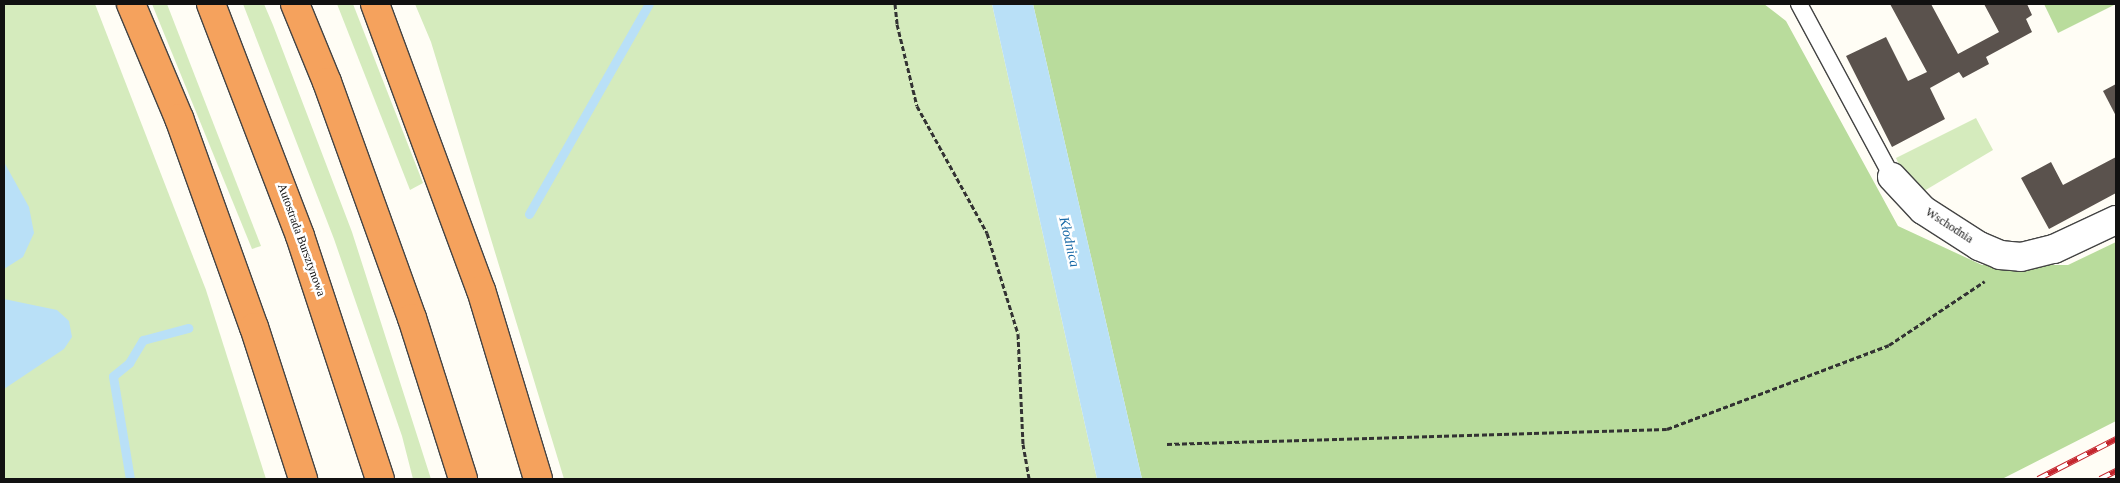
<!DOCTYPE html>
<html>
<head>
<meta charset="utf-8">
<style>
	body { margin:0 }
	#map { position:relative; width:2120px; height:483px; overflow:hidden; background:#fffdf5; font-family:"Times New Roman",serif }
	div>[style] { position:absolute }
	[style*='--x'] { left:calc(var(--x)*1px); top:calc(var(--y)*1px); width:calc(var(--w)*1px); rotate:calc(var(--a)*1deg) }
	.green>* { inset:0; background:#d5ebbd }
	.forest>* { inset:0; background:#b9dc9c }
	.water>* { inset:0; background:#b9e0f7 }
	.stream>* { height:9px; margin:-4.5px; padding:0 4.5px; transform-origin:4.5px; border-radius:4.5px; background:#b9e0f7 }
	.building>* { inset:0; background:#5a524d }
	.path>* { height:3px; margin-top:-1.5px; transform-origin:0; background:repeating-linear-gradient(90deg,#333 0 5px,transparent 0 7.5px) }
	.roads { filter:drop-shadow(1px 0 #444) drop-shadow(-1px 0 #444) drop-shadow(0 1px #444) drop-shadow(0 -1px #444) }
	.lane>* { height:16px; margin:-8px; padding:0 8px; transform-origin:8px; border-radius:8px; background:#fff }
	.street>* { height:28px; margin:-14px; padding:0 14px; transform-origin:14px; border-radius:14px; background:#fff }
	.highway>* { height:28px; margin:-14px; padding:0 14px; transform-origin:14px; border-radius:14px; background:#f5a25d }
	.rail>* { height:5.5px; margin-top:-2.75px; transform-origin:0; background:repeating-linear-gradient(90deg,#fff 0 11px,#c4262e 0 22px); box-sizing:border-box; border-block:1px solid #c4262e }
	span { translate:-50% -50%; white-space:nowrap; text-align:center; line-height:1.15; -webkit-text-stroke:5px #fff; paint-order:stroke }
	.street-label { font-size:12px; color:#111 }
	.water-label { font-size:14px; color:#1768a6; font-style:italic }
	.frame { position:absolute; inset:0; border:5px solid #111; pointer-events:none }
</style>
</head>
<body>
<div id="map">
	<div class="green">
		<i style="clip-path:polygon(4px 4px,95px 4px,206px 290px,266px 479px,4px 479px)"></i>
		<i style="clip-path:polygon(152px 4px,167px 4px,261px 246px,252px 249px)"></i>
		<i style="clip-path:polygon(243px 4px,264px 4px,273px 25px,352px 232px,431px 479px,413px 479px,402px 436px,334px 239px)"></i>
		<i style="clip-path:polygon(337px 4px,353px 4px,423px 183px,410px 190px)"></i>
		<i style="clip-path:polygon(415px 4px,992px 4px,1097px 479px,564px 479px,431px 42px)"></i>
		<i style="clip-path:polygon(1976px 118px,1993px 150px,1924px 191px,1903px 174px,1896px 158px)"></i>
	</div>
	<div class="forest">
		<i style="clip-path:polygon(1033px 4px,1764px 4px,1786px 21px,1898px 226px,1982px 265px,2068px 265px,2116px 242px,2116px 421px,2002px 479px,1142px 479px)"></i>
		<i style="clip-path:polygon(2044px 4px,2116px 4px,2058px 33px)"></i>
	</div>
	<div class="water">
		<i style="clip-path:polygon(992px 4px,1033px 4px,1142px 479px,1097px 479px)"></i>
		<i style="clip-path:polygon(4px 162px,29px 207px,34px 233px,23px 257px,4px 269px)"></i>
		<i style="clip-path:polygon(4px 299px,57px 310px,69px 321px,72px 337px,64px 349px,4px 389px)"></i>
	</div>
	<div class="stream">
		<i style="--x:529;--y:214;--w:242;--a:-60.3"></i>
		<i style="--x:130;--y:479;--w:104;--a:-99.4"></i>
		<i style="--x:113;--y:376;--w:21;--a:-39"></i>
		<i style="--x:129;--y:363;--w:27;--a:-59"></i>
		<i style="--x:143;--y:340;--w:47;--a:-14.9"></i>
	</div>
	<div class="building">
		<i style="clip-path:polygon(1890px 4px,1931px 4px,1958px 54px,1999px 32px,1984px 4px,2027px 4px,2032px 15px,2026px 19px,2032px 32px,1986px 57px,1989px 64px,1963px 78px,1959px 72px,1930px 88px,1945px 119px,1892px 147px,1846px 56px,1886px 37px,1908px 81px,1927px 72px)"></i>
		<i style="clip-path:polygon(2116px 84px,2116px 116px,2103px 91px)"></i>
		<i style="clip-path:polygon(2116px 157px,2116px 193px,2049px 229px,2021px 178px,2051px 162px,2063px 185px)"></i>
	</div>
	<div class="path">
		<i style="--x:895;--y:4;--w:20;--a:84"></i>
		<i style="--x:897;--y:24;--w:84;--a:76.3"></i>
		<i style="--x:917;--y:106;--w:145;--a:61.1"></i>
		<i style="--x:987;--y:233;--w:106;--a:72.9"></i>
		<i style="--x:1018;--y:334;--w:110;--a:87.4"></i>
		<i style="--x:1023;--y:444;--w:36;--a:80"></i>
		<i style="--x:1167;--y:444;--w:500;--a:-1.72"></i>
		<i style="--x:1667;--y:429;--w:237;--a:-20.7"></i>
		<i style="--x:1889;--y:345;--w:115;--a:-33.7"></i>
	</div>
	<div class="roads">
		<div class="lane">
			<i style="--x:1799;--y:4;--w:196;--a:61.7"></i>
		</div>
		<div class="street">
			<i style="--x:1892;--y:177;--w:45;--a:46.8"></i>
			<i style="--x:1923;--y:210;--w:67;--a:32.7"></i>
			<i style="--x:1979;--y:246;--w:23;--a:23"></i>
			<i style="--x:2000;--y:255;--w:21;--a:5"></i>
			<i style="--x:2021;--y:257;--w:34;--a:-14"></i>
			<i style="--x:2054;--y:249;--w:68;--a:-25.1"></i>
		</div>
		<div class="highway">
			<i style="--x:131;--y:4;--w:124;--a:67.2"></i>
			<i style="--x:179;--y:118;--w:222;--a:70.3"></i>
			<i style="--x:254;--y:327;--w:160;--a:72.1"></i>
			<i style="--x:211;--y:4;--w:248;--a:69"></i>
			<i style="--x:300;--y:236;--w:256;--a:71.8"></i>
			<i style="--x:295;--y:4;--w:84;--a:67.7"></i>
			<i style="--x:327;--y:82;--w:251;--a:70.2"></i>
			<i style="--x:412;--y:318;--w:169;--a:72.4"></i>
			<i style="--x:375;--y:4;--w:305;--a:69.7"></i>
			<i style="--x:481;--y:290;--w:197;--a:73.2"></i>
		</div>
	</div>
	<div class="rail">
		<i style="--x:2038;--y:479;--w:88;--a:-27.1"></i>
		<i style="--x:2100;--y:479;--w:18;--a:-27"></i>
	</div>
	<div class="street-label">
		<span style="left:1949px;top:226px;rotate:33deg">Wschodnia</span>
		<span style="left:301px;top:240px;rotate:70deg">Autostrada Bursztynowa</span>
	</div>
	<div class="water-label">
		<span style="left:1069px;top:242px;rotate:77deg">Kłodnica</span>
	</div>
	<div class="frame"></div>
</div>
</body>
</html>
